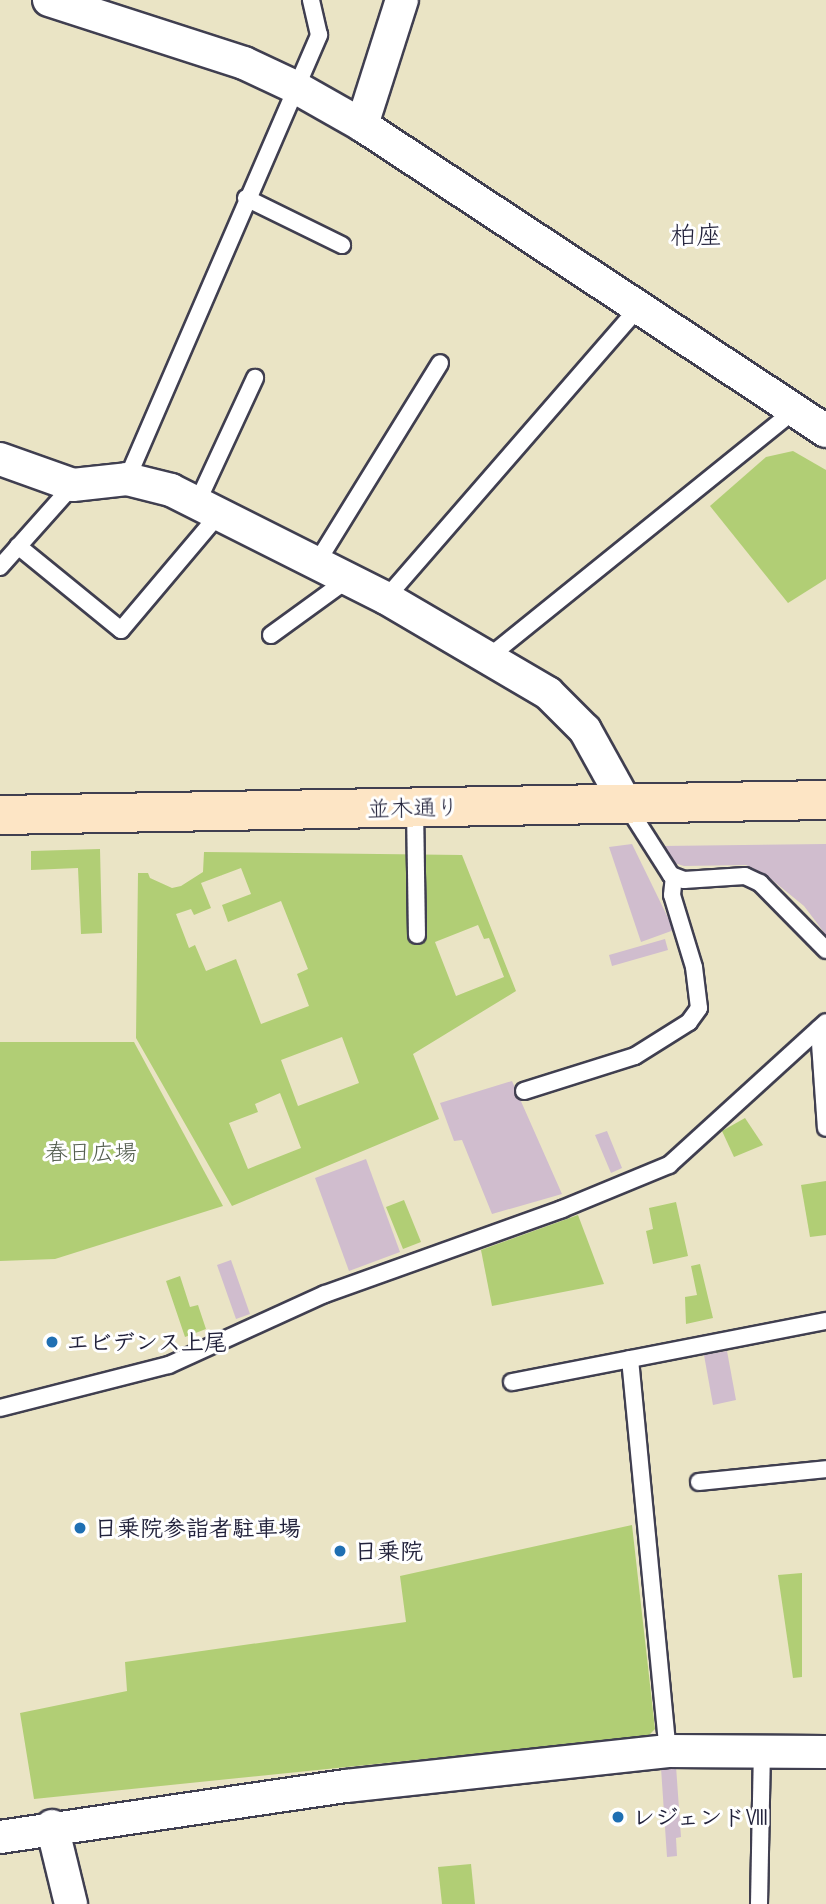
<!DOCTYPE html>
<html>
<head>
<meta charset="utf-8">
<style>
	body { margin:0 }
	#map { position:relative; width:826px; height:1904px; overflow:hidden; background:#eae4c5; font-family:Itim,"Klee One",sans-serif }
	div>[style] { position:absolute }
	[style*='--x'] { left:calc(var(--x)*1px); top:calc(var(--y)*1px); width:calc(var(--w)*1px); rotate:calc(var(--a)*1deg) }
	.industrial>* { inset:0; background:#d0bdce }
	.green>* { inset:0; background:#b1ce75 }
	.roads { filter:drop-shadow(2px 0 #403f50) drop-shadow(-2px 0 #403f50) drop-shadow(0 2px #403f50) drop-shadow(0 -2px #403f50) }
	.lane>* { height:16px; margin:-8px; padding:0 8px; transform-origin:8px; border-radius:8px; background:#fff }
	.street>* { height:32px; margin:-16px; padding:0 16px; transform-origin:16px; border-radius:16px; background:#fff }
	.secondary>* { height:38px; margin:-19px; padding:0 19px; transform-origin:19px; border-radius:19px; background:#fde5c5 }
	.dots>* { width:19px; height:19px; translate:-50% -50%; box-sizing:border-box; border:4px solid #fff; border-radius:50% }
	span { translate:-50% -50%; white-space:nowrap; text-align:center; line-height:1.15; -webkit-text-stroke:6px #fff; paint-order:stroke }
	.street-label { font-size:23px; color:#22223b }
	.park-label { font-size:23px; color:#545e4f }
	.poi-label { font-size:23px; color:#22223b; font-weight:700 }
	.left { translate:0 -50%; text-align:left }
	.quarter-label { font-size:26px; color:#22223b }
</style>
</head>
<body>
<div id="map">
	<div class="industrial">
		<i style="clip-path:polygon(632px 844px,674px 930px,641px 942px,609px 847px)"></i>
		<i style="clip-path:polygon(826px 844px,826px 935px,804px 906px,766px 875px,746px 865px,684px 866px,671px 862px,662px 846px)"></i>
		<i style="clip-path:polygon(665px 939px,668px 950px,612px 966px,609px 955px)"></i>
		<i style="clip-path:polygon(512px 1081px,562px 1194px,492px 1214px,462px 1140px,454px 1141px,440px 1103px)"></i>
		<i style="clip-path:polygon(607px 1131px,622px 1168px,611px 1173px,595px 1135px)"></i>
		<i style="clip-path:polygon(366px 1159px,400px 1252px,349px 1271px,315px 1178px)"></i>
		<i style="clip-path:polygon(231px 1260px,250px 1314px,236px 1319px,217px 1265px)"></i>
		<i style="clip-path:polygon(727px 1351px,736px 1400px,713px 1405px,704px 1355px)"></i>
		<i style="clip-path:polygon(676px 1766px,681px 1837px,676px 1838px,677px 1856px,667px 1857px,661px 1768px)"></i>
	</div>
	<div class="green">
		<i style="clip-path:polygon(793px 451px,826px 470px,826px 579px,788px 603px,710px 506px,766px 457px)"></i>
		<i style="clip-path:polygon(100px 849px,102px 933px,81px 934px,78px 868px,31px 870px,31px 851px)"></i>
		<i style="clip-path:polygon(evenodd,204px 852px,462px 855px,516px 991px,413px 1054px,439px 1119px,232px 1206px,136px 1038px,138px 873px,148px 873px,150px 878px,172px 888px,181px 886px,203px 872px,204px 852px,241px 868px,251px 894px,222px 905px,228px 922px,281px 901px,308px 969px,297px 974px,309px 1006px,261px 1024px,236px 959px,206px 971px,195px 945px,189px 948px,176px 914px,191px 909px,194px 915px,211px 908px,201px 883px,241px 868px,204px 852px,478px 925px,484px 939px,489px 938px,504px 977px,456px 996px,435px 942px,478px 925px,204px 852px,342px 1037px,359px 1083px,298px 1106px,281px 1060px,342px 1037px,204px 852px,280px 1093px,301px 1148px,248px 1169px,229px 1123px,258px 1112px,255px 1104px,280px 1093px)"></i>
		<i style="clip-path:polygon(0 1042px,134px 1042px,223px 1206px,55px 1259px,0 1261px)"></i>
		<i style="clip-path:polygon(745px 1118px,763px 1145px,734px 1157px,722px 1131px)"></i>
		<i style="clip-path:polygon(826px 1181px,826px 1235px,810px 1237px,801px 1185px)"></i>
		<i style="clip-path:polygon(404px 1200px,421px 1242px,403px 1249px,386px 1207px)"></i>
		<i style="clip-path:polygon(676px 1202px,688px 1256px,653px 1264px,646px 1231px,653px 1229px,649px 1208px)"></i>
		<i style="clip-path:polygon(578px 1215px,604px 1284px,492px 1306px,481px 1250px)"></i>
		<i style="clip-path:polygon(700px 1264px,713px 1318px,686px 1324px,685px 1297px,697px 1295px,691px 1266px)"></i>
		<i style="clip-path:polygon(180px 1276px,190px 1307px,198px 1305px,206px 1329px,185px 1337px,166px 1281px)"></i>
		<i style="clip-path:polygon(632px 1525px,655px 1729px,648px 1736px,34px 1799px,20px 1713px,127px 1691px,125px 1662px,406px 1622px,400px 1576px)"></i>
		<i style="clip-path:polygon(802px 1573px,802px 1677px,793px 1678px,778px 1575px)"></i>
		<i style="clip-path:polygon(471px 1864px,475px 1904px,442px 1904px,438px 1867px)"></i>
	</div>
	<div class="roads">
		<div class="lane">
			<i style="--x:246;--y:198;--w:107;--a:26.1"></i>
			<i style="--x:127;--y:479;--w:484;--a:-66.6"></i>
			<i style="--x:319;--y:35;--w:36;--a:-103"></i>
			<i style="--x:197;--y:503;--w:138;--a:-65.1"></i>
			<i style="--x:18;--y:546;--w:133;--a:39.2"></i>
			<i style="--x:121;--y:630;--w:152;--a:-49.8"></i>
			<i style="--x:316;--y:564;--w:236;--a:-58.3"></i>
			<i style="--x:0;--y:567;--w:110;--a:-48.3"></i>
			<i style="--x:386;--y:598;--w:383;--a:-49"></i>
			<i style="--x:271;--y:635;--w:95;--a:-36"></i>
			<i style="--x:490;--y:656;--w:390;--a:-38.9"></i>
			<i style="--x:627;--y:806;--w:82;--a:57.5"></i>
			<i style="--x:671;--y:875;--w:14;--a:21"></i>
			<i style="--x:684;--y:880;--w:61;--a:-3.8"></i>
			<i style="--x:745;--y:876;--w:17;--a:25"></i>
			<i style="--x:760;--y:883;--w:94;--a:45.4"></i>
			<i style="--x:415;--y:808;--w:127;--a:89.1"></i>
			<i style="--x:819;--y:1029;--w:99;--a:86"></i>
			<i style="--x:524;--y:1091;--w:116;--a:-17.5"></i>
			<i style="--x:635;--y:1056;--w:64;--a:-32.2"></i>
			<i style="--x:689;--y:1022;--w:17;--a:-54"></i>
			<i style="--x:699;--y:1008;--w:41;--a:-97"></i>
			<i style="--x:694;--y:967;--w:75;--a:-107"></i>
			<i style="--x:672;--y:895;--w:18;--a:-84"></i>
			<i style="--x:630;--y:1359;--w:394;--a:84.5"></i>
			<i style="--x:512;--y:1382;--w:320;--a:-11"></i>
			<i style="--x:0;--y:1408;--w:174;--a:-14.3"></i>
			<i style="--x:169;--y:1365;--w:171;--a:-24.5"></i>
			<i style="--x:325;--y:1294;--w:252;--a:-19.7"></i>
			<i style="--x:562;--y:1209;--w:116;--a:-22.4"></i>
			<i style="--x:669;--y:1165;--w:212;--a:-42.3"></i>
			<i style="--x:699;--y:1482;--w:128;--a:-5.8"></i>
			<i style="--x:759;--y:1904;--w:153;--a:-88.9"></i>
		</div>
		<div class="street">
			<i style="--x:49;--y:0;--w:205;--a:17.9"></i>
			<i style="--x:244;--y:63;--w:56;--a:25.2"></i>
			<i style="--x:295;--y:87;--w:77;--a:29.6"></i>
			<i style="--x:362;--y:125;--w:556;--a:33.4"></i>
			<i style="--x:362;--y:125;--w:131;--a:-72.3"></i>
			<i style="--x:0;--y:459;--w:77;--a:19.6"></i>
			<i style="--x:73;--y:485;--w:54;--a:-6.3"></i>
			<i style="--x:127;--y:479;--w:45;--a:14"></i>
			<i style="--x:171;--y:490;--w:241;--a:26.7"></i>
			<i style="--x:386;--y:598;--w:188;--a:30.4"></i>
			<i style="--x:548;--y:693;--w:52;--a:45"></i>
			<i style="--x:585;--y:730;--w:85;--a:61"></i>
			<i style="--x:52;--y:1826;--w:80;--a:76.3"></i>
			<i style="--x:0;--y:1837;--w:350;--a:-8.4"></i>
			<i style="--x:346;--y:1786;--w:324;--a:-6.2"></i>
			<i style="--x:668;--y:1751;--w:158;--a:0.4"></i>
		</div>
		<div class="secondary">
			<i style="--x:0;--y:815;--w:826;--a:-1.04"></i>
		</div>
	</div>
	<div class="dots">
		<i style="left:52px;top:1342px;background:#1f6fb2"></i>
		<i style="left:80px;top:1528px;background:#1f6fb2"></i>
		<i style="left:340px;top:1551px;background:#1f6fb2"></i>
		<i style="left:618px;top:1817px;background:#1f6fb2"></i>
	</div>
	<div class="street-label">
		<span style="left:413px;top:808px;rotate:-1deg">並木通り</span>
	</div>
	<div class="park-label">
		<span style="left:91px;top:1152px">春日広場</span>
	</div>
	<div class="poi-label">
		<span class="left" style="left:66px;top:1342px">エビデンス上尾</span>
		<span class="left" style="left:94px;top:1528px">日乗院参詣者駐車場</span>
		<span class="left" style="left:354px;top:1551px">日乗院</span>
		<span class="left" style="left:632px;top:1817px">レジェンドⅧ</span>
	</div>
	<div class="quarter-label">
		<span style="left:696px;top:236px">柏座</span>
	</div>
</div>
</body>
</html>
